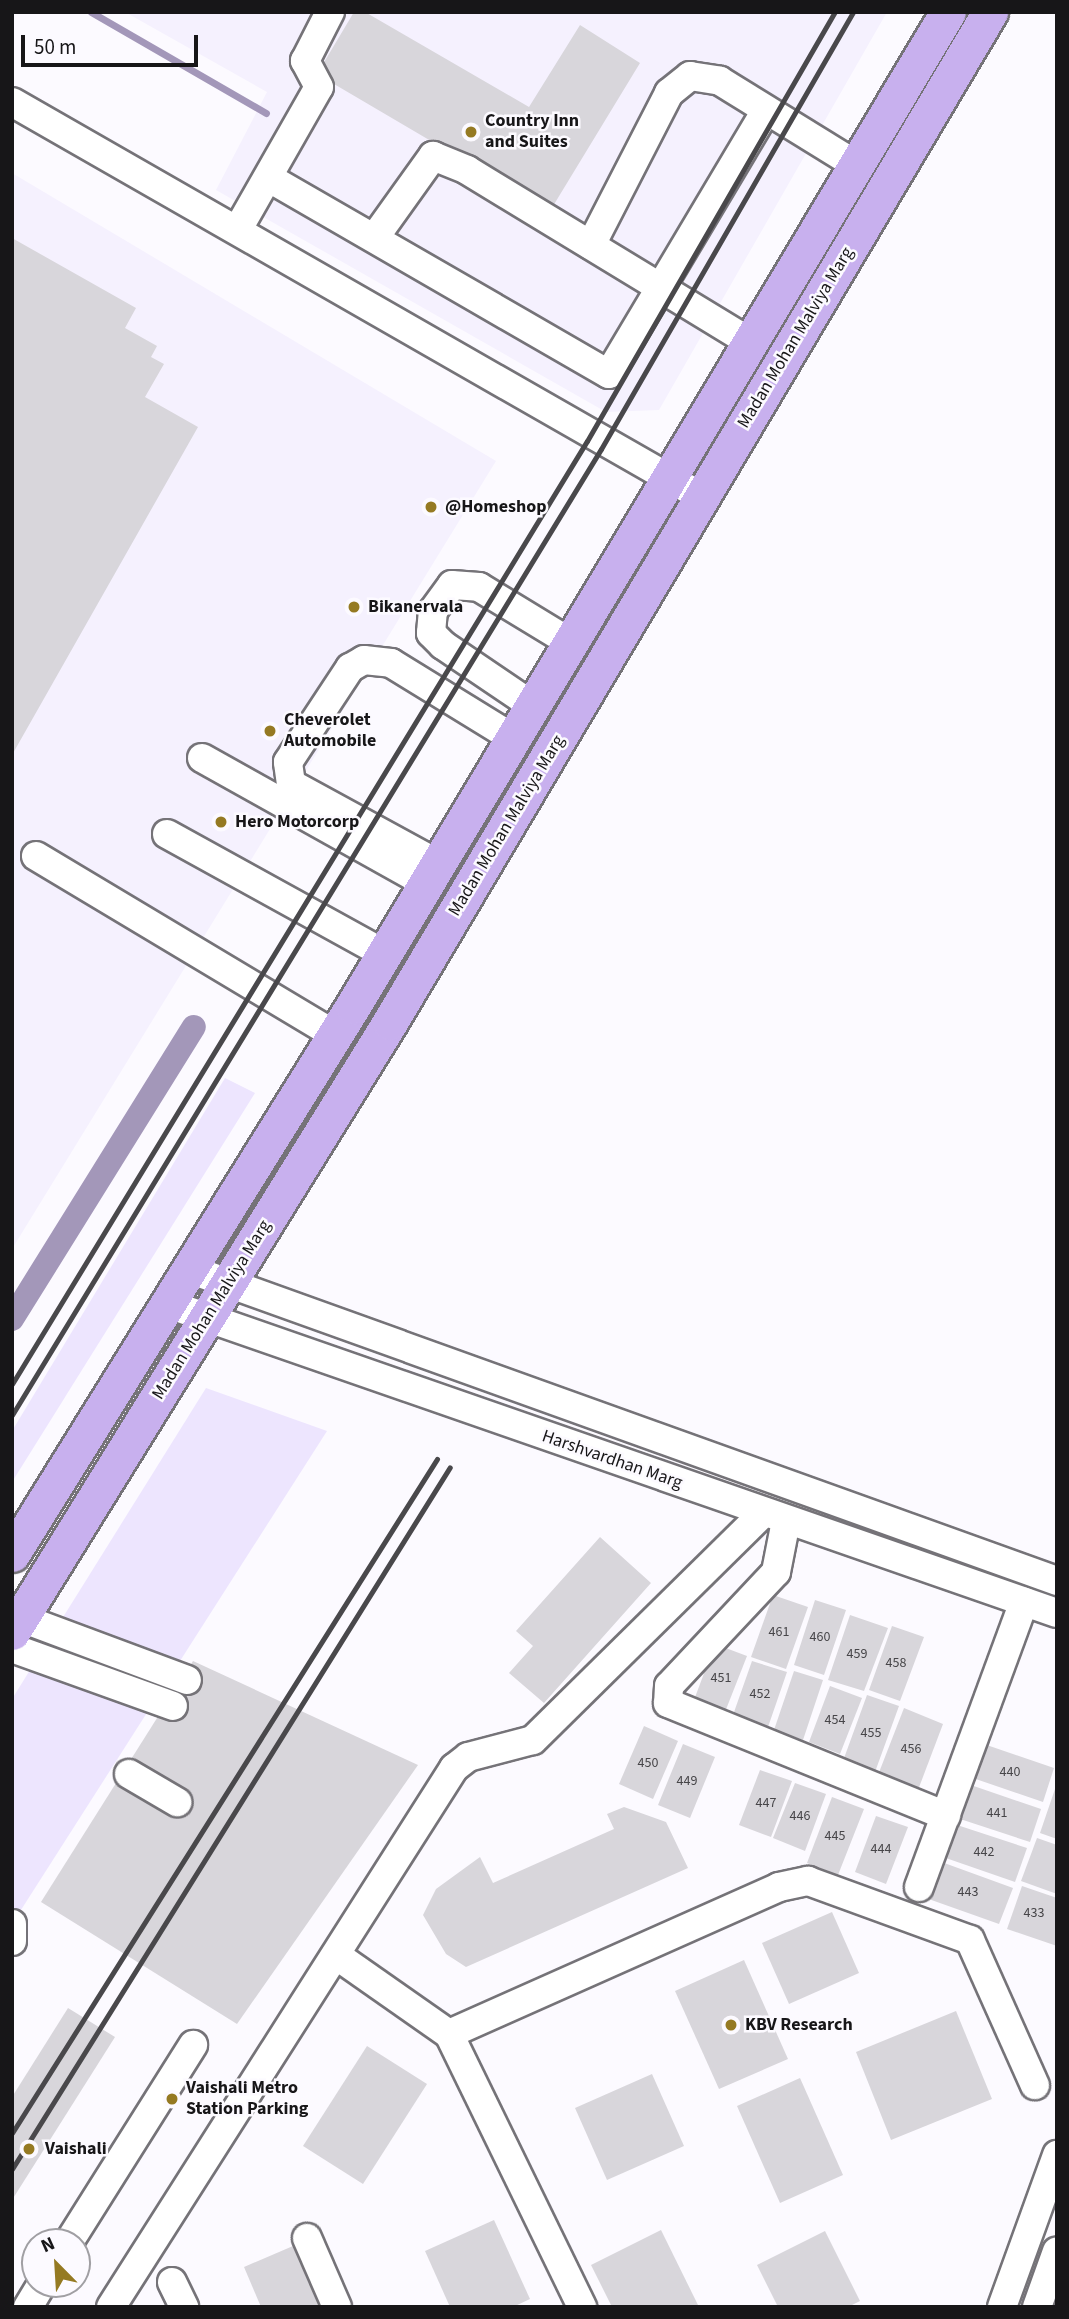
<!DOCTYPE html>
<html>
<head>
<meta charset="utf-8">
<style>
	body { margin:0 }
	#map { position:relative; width:1069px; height:2319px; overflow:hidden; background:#fcfaff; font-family:"Source Sans 3",sans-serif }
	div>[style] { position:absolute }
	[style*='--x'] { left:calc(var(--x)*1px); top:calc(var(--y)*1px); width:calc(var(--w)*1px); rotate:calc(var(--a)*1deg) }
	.built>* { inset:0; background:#f5f1fe }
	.green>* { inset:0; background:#ede5fe }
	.stream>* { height:7px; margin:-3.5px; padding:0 3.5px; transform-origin:3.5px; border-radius:3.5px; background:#a397b9 }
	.canal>* { height:24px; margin:-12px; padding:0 12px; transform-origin:12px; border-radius:12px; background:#a397b9 }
	.building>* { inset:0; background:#d8d6db }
	.roads { filter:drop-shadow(2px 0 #757378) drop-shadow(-2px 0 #757378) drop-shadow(0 2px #757378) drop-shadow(0 -2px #757378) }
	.minor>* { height:28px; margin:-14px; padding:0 14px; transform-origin:14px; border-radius:14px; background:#fff }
	.major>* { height:35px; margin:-17.5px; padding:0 17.5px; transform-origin:17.5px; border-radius:17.5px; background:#c8b0ee }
	.rail>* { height:5px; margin:-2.5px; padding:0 2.5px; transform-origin:2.5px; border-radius:2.5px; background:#49484b }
	.dots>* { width:19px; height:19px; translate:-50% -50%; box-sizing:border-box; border:4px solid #fcfaff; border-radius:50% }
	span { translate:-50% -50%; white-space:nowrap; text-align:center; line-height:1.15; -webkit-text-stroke:5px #fcfaff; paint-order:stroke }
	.number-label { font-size:14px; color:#474649 }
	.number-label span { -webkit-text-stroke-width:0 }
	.poi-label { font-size:18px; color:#171618; font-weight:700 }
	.left { translate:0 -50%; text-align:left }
	.street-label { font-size:18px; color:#171618 }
	.frame { position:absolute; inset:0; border:14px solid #171618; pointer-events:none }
	.north { position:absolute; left:21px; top:2228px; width:70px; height:70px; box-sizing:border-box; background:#fcfaff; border:2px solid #a09fa3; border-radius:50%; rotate:336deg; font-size:19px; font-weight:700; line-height:28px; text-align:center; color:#171618 }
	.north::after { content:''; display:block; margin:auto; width:24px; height:32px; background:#957a22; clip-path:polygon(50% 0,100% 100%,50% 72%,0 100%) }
	.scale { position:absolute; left:21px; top:35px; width:177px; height:32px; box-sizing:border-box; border:4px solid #171618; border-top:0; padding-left:9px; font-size:21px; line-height:24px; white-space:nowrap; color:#171618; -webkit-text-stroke:5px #fcfaff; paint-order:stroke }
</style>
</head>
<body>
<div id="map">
	<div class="built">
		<i style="clip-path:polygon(125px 12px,887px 12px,659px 410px,606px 412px,216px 190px,267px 92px)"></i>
		<i style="clip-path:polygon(12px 173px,496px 461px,12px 1249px)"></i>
	</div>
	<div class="green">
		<i style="clip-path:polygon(225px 1078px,255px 1093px,12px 1482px,12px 1431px)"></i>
		<i style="clip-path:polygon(206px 1388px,327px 1431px,12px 1924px,12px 1699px)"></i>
	</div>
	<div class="stream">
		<i style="--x:91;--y:12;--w:202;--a:30"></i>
	</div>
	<div class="canal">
		<i style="--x:12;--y:1319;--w:344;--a:-58.1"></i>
	</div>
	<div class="building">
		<i style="clip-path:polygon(354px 12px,365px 12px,529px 107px,580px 25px,640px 63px,550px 211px,317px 74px)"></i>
		<i style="clip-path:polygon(12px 238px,136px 308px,125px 328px,157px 346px,151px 357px,164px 364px,145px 397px,198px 427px,12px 755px)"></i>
		<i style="clip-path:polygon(600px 1537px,651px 1583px,544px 1703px,509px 1673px,533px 1646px,516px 1631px)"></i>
		<i style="clip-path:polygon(773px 1595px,808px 1607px,786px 1669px,751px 1657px)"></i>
		<i style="clip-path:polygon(815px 1600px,846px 1610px,824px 1675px,794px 1665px)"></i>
		<i style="clip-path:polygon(850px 1615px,888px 1628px,864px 1691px,828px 1680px)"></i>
		<i style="clip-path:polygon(892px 1626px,924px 1637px,900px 1701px,869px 1690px)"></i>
		<i style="clip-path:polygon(715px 1644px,747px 1656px,725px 1712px,694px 1700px)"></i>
		<i style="clip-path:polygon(193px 1661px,418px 1765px,237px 2024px,41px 1902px)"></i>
		<i style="clip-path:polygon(752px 1661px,787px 1672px,768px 1727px,733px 1715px)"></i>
		<i style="clip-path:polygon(794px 1671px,823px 1680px,803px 1740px,774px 1730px)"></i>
		<i style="clip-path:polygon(830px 1686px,862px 1698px,840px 1754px,809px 1742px)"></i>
		<i style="clip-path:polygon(867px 1695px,899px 1706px,875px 1772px,843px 1761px)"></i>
		<i style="clip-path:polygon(904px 1708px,943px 1724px,918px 1790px,878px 1775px)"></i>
		<i style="clip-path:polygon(644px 1726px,678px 1741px,653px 1799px,619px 1784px)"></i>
		<i style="clip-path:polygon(978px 1742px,1054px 1768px,1043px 1802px,967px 1776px)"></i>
		<i style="clip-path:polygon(683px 1744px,715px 1757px,690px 1818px,658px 1805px)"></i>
		<i style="clip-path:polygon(760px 1770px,792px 1781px,771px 1837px,739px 1825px)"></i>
		<i style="clip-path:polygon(795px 1783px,826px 1794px,805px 1851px,773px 1838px)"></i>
		<i style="clip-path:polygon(965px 1783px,1041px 1809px,1030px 1842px,954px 1817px)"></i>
		<i style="clip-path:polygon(1056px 1786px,1057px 1786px,1057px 1839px,1040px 1833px)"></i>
		<i style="clip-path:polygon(832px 1797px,864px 1809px,838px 1875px,807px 1863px)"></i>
		<i style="clip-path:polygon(624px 1807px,666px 1822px,688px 1868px,466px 1967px,446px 1954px,423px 1915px,436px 1889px,480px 1857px,493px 1883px,614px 1829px,607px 1814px)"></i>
		<i style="clip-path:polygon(876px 1816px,908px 1827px,886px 1884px,855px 1872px)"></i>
		<i style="clip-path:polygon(951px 1823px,1027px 1848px,1015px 1882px,940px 1856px)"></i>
		<i style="clip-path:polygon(1037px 1838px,1057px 1845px,1057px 1894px,1021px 1881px)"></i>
		<i style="clip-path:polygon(936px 1860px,1013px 1888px,999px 1924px,923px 1897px)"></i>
		<i style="clip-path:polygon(1022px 1886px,1057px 1898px,1057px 1946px,1007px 1929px)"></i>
		<i style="clip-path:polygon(832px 1912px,859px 1973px,789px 2004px,762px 1943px)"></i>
		<i style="clip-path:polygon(744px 1960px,788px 2059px,719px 2089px,675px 1991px)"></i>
		<i style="clip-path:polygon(68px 2008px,115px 2037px,12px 2200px,12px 2097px)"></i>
		<i style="clip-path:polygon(956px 2011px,992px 2099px,891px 2140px,856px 2052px)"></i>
		<i style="clip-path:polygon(367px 2046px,427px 2084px,363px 2184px,303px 2146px)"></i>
		<i style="clip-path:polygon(652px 2074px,684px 2146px,607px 2180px,575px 2108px)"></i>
		<i style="clip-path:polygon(800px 2078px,843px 2175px,780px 2203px,737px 2106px)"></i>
		<i style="clip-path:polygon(494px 2220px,530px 2299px,513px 2307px,450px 2307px,425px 2251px)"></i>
		<i style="clip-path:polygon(661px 2230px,698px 2305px,612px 2307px,591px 2265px)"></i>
		<i style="clip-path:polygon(825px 2231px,860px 2301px,848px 2307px,778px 2307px,757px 2265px)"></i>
		<i style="clip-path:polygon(300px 2243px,327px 2307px,261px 2307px,244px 2267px)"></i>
	</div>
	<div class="roads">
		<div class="minor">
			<i style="--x:12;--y:102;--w:795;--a:29.79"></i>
			<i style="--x:269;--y:178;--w:392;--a:30"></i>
			<i style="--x:609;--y:374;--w:305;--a:-59.2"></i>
			<i style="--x:238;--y:229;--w:163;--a:-60.3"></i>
			<i style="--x:319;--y:87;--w:30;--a:-118"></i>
			<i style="--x:305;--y:61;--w:55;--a:-63"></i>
			<i style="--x:375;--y:237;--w:100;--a:-54.4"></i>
			<i style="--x:433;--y:156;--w:37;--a:22"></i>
			<i style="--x:467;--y:170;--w:329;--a:31.3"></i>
			<i style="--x:591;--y:245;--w:171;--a:-62.8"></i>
			<i style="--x:669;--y:93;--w:27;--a:-39"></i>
			<i style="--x:690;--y:76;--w:30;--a:9"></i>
			<i style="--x:720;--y:81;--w:160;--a:31.7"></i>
			<i style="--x:533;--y:706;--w:109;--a:-145.9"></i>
			<i style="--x:443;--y:645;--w:17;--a:-135"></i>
			<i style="--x:431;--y:633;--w:22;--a:-85"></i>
			<i style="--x:433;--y:611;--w:32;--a:-54"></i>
			<i style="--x:452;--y:585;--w:27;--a:4"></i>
			<i style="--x:479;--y:587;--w:108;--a:31.3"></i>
			<i style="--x:202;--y:758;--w:257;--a:29.2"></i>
			<i style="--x:167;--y:834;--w:248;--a:28.9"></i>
			<i style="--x:36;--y:856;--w:348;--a:30.9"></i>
			<i style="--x:438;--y:864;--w:167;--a:-151.4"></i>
			<i style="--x:291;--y:784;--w:22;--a:-98"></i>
			<i style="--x:288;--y:762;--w:113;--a:-56.6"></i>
			<i style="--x:350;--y:668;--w:16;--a:-30"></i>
			<i style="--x:364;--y:660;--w:27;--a:6"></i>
			<i style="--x:391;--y:663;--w:143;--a:31.6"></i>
			<i style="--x:189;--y:1269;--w:922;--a:19.77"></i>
			<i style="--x:168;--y:1304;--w:941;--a:19.17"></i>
			<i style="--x:786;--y:1521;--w:52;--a:101.1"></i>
			<i style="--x:776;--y:1572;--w:156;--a:133.2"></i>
			<i style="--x:669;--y:1686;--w:17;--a:93"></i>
			<i style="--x:668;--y:1703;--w:300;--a:22.1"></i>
			<i style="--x:21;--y:1618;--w:177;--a:20.5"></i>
			<i style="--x:12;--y:1648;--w:171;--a:19.8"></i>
			<i style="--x:129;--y:1774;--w:56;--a:30.3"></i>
			<i style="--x:919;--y:1887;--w:304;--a:-69.8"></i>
			<i style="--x:12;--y:1924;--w:17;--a:90"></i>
			<i style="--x:336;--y:1955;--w:138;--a:35"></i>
			<i style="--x:449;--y:2034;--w:304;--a:64"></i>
			<i style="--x:449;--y:2034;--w:361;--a:-24"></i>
			<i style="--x:779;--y:1887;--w:30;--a:-12"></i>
			<i style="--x:808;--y:1881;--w:172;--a:20"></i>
			<i style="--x:970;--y:1940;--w:159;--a:65.9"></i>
			<i style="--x:307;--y:2238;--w:75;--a:66.5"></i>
			<i style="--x:69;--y:2242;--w:233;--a:-57.8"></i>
			<i style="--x:172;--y:2282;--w:28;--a:64"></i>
			<i style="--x:28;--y:2307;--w:27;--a:-59"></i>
			<i style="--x:111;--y:2307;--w:639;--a:-57.53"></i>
			<i style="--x:454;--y:1768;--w:18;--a:-38"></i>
			<i style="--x:468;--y:1757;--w:67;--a:-14.7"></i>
			<i style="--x:533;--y:1740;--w:323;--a:-44.6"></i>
			<i style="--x:1002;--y:2307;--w:162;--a:-70.1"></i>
			<i style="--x:1037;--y:2307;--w:59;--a:-70.3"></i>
		</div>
		<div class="major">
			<i style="--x:12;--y:1554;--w:645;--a:-58.11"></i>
			<i style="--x:353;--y:1006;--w:1158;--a:-59.1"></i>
			<i style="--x:12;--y:1632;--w:718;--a:-58.21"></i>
			<i style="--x:390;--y:1022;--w:1175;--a:-59.29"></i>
		</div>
	</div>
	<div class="rail">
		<i style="--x:12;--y:1384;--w:1104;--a:-58.63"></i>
		<i style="--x:587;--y:441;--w:496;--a:-60"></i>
		<i style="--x:12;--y:1415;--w:1131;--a:-58.63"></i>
		<i style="--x:601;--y:449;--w:504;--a:-60.03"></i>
		<i style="--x:12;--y:2133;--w:797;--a:-57.77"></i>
		<i style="--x:12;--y:2169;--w:827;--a:-58.04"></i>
	</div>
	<div class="dots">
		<i style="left:471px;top:132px;background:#957a22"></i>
		<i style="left:431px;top:507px;background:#957a22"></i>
		<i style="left:354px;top:607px;background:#957a22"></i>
		<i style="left:270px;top:731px;background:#957a22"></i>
		<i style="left:221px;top:822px;background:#957a22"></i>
		<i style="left:731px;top:2025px;background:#957a22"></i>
		<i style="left:172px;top:2099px;background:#957a22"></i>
		<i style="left:29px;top:2149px;background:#957a22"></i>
	</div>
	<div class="number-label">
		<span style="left:779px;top:1632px">461</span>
		<span style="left:820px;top:1637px">460</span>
		<span style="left:857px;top:1654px">459</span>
		<span style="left:896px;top:1663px">458</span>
		<span style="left:721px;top:1678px">451</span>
		<span style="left:760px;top:1694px">452</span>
		<span style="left:835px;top:1720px">454</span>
		<span style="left:871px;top:1733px">455</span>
		<span style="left:911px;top:1749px">456</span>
		<span style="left:648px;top:1763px">450</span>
		<span style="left:1010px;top:1772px">440</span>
		<span style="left:687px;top:1781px">449</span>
		<span style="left:766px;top:1803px">447</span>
		<span style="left:997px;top:1813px">441</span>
		<span style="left:800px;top:1816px">446</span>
		<span style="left:835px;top:1836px">445</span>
		<span style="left:881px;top:1849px">444</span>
		<span style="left:984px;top:1852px">442</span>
		<span style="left:968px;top:1892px">443</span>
		<span style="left:1034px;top:1913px">433</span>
	</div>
	<div class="poi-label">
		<span class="left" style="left:485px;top:132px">Country Inn<br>and Suites</span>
		<span class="left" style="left:445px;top:507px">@Homeshop</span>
		<span class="left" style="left:368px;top:607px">Bikanervala</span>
		<span class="left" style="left:284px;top:731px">Cheverolet<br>Automobile</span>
		<span class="left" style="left:235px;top:822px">Hero Motorcorp</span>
		<span class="left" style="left:745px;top:2025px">KBV Research</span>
		<span class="left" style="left:186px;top:2099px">Vaishali Metro<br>Station Parking</span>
		<span class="left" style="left:45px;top:2149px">Vaishali</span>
	</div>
	<div class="street-label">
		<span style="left:796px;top:338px;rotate:-59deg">Madan Mohan Malviya Marg</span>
		<span style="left:507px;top:826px;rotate:-59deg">Madan Mohan Malviya Marg</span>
		<span style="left:212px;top:1310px;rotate:-58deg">Madan Mohan Malviya Marg</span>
		<span style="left:612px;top:1460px;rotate:19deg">Harshvardhan Marg</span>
	</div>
	<div class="frame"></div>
	<div class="north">N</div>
	<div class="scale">50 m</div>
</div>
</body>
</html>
